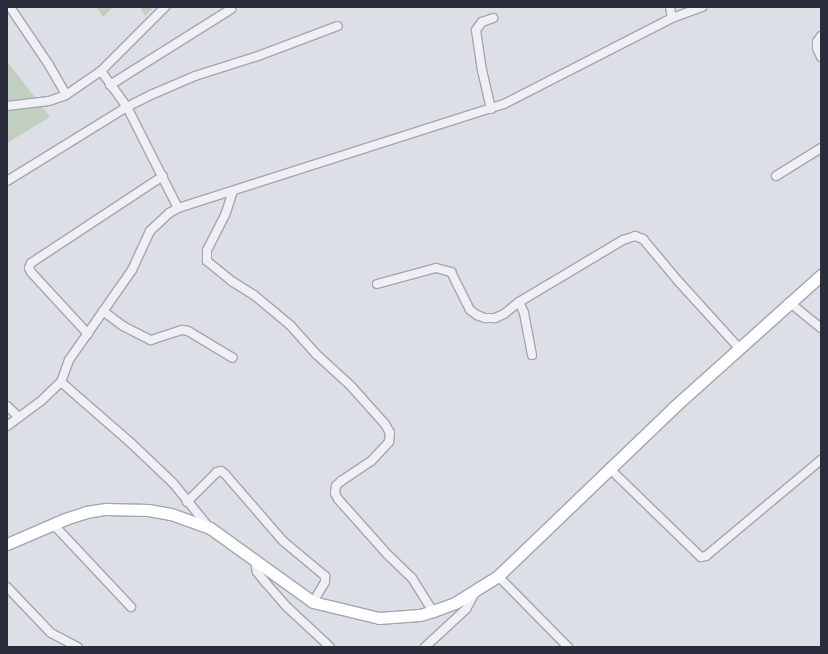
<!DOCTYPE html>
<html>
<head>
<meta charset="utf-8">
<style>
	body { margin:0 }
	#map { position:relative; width:828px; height:654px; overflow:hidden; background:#dddfe6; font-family:Karla,sans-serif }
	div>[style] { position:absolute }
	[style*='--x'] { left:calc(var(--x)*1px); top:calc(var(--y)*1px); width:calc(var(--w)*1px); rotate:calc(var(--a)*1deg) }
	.green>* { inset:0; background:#c1cfbf }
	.roads { filter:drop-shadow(1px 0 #a3a6af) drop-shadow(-1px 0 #a3a6af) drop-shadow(0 1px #a3a6af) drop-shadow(0 -1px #a3a6af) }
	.minor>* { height:8px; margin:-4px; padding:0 4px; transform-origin:4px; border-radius:4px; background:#eff0f4 }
	.major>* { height:11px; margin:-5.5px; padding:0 5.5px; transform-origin:5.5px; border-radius:5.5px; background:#fff }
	span { translate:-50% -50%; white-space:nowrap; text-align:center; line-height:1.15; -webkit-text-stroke:3px #eceef4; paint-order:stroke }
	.frame { position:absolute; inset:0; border:8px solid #282c3b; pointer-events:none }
</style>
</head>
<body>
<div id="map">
	<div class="green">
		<i style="clip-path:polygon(96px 7px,113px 7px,103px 17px)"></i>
		<i style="clip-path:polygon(140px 7px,154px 7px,145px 16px)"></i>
		<i style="clip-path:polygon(7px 61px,50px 117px,7px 143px)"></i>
	</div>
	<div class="roads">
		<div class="minor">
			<i style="--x:10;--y:7;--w:70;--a:56.1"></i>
			<i style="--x:49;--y:65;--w:34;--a:60"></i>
			<i style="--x:670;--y:7;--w:11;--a:80"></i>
			<i style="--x:821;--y:36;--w:7;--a:124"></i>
			<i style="--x:817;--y:42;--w:6;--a:90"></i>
			<i style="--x:817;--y:48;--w:10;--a:66"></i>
			<i style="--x:101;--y:71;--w:91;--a:-45"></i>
			<i style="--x:110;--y:85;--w:143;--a:-32.1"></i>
			<i style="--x:7;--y:106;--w:42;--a:-6.8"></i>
			<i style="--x:49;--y:101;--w:18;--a:-19"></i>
			<i style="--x:66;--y:95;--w:42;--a:-34.4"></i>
			<i style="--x:101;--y:71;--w:44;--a:54.2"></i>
			<i style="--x:127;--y:107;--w:113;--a:63.2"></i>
			<i style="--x:491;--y:109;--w:39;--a:-103"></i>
			<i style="--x:482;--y:71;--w:41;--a:-98.3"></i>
			<i style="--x:476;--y:30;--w:10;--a:-53"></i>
			<i style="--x:482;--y:22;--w:12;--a:-20"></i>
			<i style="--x:776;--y:176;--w:53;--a:-31.9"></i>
			<i style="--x:7;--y:181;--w:141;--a:-31.7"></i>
			<i style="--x:127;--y:107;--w:29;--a:-27"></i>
			<i style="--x:153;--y:94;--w:46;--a:-23.2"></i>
			<i style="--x:195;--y:76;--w:66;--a:-17.6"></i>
			<i style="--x:258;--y:56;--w:85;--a:-20.6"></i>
			<i style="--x:233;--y:191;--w:25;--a:108"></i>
			<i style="--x:225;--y:215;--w:39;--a:117"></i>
			<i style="--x:207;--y:250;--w:11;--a:90"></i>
			<i style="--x:207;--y:261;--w:33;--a:39"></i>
			<i style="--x:233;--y:282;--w:25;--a:32"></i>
			<i style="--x:254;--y:295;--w:47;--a:39.8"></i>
			<i style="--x:290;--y:325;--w:39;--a:48"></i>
			<i style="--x:316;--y:354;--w:46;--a:42.4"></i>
			<i style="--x:350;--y:385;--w:52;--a:48.1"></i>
			<i style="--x:385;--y:424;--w:10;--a:61"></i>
			<i style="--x:390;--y:433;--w:9;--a:96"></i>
			<i style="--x:389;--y:442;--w:26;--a:133"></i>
			<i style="--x:371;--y:461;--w:36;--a:146"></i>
			<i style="--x:341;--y:481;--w:7;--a:135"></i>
			<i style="--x:336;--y:486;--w:7;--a:98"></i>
			<i style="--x:335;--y:493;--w:7;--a:63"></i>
			<i style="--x:338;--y:499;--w:74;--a:48.3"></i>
			<i style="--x:387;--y:554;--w:35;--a:44"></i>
			<i style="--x:412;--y:578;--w:39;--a:58"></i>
			<i style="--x:377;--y:284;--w:61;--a:-15.2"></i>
			<i style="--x:436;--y:268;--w:16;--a:15"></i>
			<i style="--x:451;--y:272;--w:42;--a:63.4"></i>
			<i style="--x:470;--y:310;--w:9;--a:36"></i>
			<i style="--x:477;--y:315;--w:9;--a:21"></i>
			<i style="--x:485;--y:318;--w:10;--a:0"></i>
			<i style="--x:495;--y:318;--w:10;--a:-24"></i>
			<i style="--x:504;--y:314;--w:19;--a:-39"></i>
			<i style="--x:789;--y:302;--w:41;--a:39.1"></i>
			<i style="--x:103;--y:311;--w:25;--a:37"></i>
			<i style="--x:123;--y:326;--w:31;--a:27"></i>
			<i style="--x:151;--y:340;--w:33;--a:-18"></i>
			<i style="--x:182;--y:330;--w:6;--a:9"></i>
			<i style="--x:188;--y:331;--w:52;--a:31"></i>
			<i style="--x:88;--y:334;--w:84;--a:-132.6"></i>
			<i style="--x:31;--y:272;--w:4;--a:-117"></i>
			<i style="--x:29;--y:268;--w:5;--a:-68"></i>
			<i style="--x:31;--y:263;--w:158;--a:-33.4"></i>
			<i style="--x:532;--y:355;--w:43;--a:-100.8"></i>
			<i style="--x:524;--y:313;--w:12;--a:-114"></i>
			<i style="--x:519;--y:302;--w:121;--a:-30.8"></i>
			<i style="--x:623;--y:240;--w:13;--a:-18"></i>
			<i style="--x:635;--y:236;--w:9;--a:21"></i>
			<i style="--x:643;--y:239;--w:56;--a:50.1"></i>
			<i style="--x:679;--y:282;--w:89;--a:47.7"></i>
			<i style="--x:61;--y:382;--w:93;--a:41.1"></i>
			<i style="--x:131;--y:443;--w:58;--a:43.6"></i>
			<i style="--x:173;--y:483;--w:55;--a:50.9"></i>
			<i style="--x:7;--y:406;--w:16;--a:43"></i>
			<i style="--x:7;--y:426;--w:42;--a:-36.3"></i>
			<i style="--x:41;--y:401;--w:28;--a:-44"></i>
			<i style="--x:61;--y:382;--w:23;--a:-70"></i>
			<i style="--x:69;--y:360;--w:110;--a:-55"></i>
			<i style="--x:132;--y:270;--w:43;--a:-65.2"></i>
			<i style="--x:150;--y:231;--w:26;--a:-43"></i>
			<i style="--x:169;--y:213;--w:10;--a:-29"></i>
			<i style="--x:178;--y:208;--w:342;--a:-17.7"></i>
			<i style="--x:504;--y:104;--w:189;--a:-27.1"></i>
			<i style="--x:672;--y:18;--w:32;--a:-20"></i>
			<i style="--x:609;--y:468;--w:128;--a:44.1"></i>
			<i style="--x:701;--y:557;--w:5;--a:-11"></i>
			<i style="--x:706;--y:556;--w:150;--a:-39.9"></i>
			<i style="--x:187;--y:502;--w:42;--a:-45"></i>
			<i style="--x:217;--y:472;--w:4;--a:-14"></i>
			<i style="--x:221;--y:471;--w:5;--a:37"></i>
			<i style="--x:225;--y:474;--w:89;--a:49.1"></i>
			<i style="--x:283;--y:541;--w:55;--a:39.8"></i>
			<i style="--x:325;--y:576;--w:6;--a:90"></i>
			<i style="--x:325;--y:582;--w:23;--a:121"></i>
			<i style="--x:53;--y:524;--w:114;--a:46.8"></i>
			<i style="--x:255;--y:562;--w:10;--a:79"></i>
			<i style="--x:257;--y:572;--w:14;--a:51"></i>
			<i style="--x:266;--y:583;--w:30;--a:49"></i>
			<i style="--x:286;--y:606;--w:60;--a:43"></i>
			<i style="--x:498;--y:576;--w:100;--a:45.4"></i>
			<i style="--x:7;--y:587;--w:64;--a:46.3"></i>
			<i style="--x:51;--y:633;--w:30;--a:28"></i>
			<i style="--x:425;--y:647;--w:56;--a:-42.8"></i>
			<i style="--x:466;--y:609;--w:23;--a:-61"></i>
		</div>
		<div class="major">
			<i style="--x:7;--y:544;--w:63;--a:-23.3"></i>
			<i style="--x:65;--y:519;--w:22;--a:-18"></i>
			<i style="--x:86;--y:512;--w:20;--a:-9"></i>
			<i style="--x:106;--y:509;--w:42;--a:1.4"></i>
			<i style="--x:148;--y:510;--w:23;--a:10"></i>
			<i style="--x:171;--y:514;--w:41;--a:19.7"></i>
			<i style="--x:210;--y:528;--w:127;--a:35.7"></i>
			<i style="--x:313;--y:602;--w:68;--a:13.6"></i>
			<i style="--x:379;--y:618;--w:41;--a:-4.2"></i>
			<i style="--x:420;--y:615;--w:14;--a:-17"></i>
			<i style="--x:433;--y:611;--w:23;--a:-20"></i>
			<i style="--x:455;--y:603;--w:51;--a:-32.1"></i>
			<i style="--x:498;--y:576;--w:244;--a:-43.8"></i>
			<i style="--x:674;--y:407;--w:198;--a:-41.9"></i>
		</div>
	</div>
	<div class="frame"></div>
</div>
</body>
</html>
